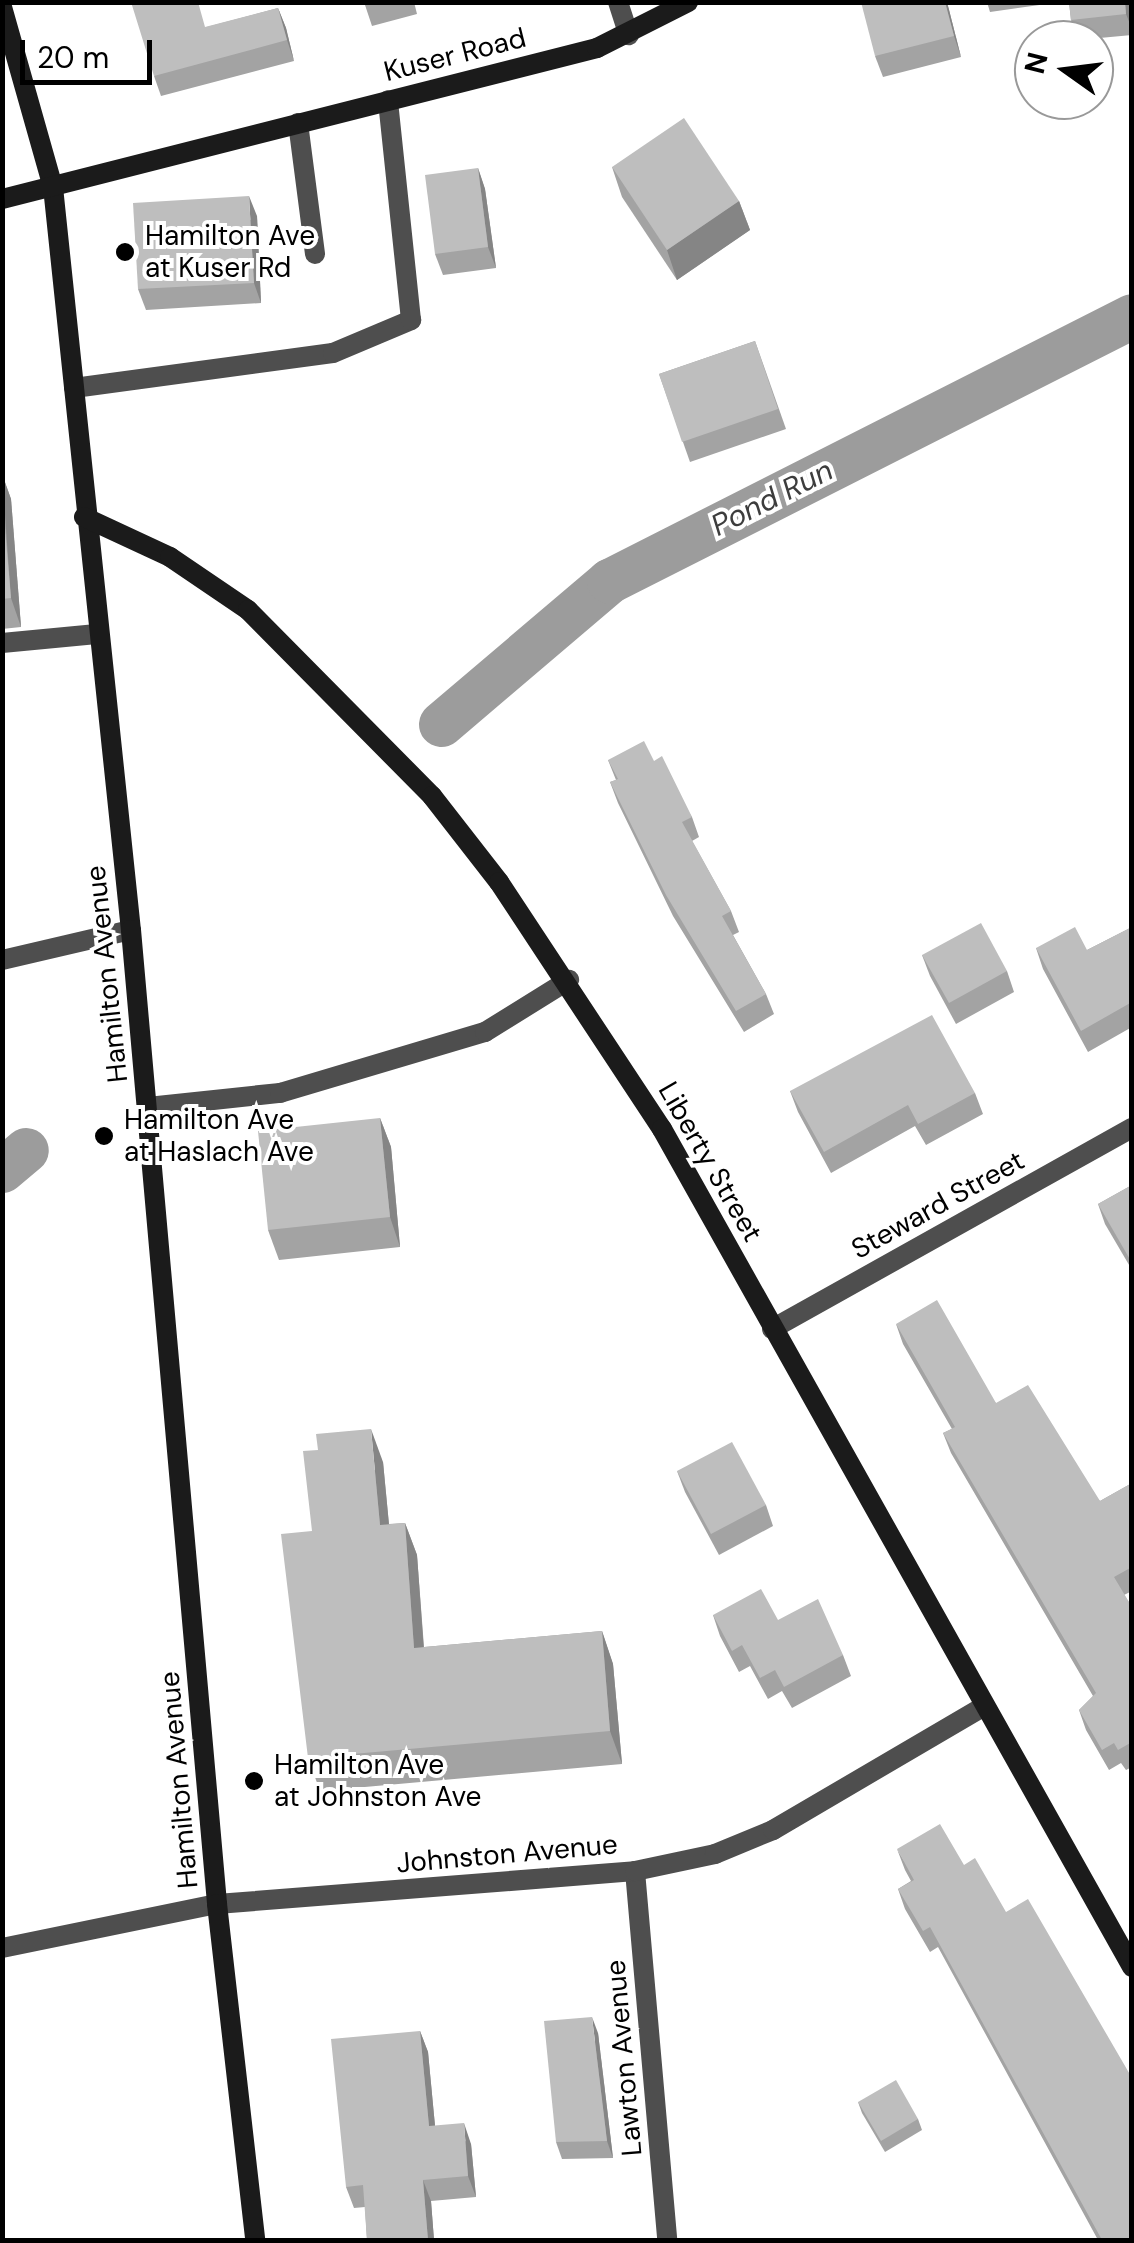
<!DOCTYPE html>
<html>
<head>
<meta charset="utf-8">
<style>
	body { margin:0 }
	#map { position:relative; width:1134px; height:2243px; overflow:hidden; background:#fff; font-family:"DM Sans",sans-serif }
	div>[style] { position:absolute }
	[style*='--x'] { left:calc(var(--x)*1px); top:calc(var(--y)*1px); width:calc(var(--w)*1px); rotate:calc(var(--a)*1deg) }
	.canal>* { height:45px; margin:-22.5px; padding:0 22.5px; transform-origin:22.5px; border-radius:22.5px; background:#9c9c9c }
	.lane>* { height:20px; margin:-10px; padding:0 10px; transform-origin:10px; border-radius:10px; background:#4e4e4e }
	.street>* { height:20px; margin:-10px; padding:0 10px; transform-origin:10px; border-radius:10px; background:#4e4e4e }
	.secondary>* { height:20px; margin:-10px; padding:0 10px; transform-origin:10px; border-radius:10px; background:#1b1b1b }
	.wall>* { inset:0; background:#a3a3a3 }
	.shaded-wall>* { inset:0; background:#858585 }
	.building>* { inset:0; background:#bebebe }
	.dots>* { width:28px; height:28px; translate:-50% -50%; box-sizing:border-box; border:5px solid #fff; border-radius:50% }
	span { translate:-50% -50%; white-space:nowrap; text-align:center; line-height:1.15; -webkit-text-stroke:8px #fff; paint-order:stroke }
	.street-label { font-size:28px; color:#000 }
	.poi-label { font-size:28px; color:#000 }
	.left { translate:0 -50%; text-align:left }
	.water-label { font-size:30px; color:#3d3d3d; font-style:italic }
	.frame { position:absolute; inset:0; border:5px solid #000; pointer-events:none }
	.north { position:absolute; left:1014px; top:20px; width:100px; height:100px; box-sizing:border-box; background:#fff; border:2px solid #999; border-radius:50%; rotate:284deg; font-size:28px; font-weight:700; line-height:40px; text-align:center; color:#000 }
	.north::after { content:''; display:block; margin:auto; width:35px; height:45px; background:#000; clip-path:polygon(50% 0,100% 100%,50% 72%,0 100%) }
	.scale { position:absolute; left:20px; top:40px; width:132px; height:45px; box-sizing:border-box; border:5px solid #000; border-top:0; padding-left:12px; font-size:30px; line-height:35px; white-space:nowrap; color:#000; -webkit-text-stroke:8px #fff; paint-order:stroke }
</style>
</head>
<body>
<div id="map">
	<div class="canal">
		<i style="--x:441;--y:724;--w:221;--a:-40.4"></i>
		<i style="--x:609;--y:581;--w:586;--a:-26.87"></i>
		<i style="--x:2;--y:1170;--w:31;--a:-40"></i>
	</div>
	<div class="lane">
		<i style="--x:298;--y:123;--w:132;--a:82.6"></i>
		<i style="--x:74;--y:388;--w:261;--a:-7.7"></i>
		<i style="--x:333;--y:353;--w:85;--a:-22.9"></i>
		<i style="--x:411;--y:320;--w:221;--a:-96"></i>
		<i style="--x:2;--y:643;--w:95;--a:-5.4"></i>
		<i style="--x:148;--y:1107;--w:133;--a:-6.1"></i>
		<i style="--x:280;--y:1093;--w:214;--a:-16.6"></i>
		<i style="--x:485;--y:1032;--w:99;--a:-31.8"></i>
	</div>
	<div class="street">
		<i style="--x:618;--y:2;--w:35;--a:72"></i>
		<i style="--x:2;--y:960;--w:132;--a:-13.1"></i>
		<i style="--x:772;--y:1329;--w:412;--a:-29.2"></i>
		<i style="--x:635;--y:1871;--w:370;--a:85"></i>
		<i style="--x:2;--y:1948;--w:219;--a:-11.6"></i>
		<i style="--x:217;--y:1904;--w:419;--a:-4.5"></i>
		<i style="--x:635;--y:1871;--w:82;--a:-12"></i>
		<i style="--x:715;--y:1854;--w:63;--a:-22.5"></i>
		<i style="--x:773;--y:1830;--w:241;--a:-30.4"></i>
	</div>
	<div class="secondary">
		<i style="--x:2;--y:7;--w:187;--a:74.2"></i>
		<i style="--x:53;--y:187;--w:747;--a:84.01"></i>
		<i style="--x:131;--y:930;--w:978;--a:84.95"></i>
		<i style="--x:217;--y:1904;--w:338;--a:83.5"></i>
		<i style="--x:2;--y:199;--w:614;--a:-14.24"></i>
		<i style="--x:597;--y:48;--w:102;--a:-26.8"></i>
		<i style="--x:84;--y:517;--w:95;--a:24.9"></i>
		<i style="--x:170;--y:557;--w:94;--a:34.2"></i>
		<i style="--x:248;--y:610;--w:262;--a:45.3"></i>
		<i style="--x:432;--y:796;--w:109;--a:52.1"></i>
		<i style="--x:499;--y:882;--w:296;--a:56.6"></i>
		<i style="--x:662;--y:1129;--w:961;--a:60.71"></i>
	</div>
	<div class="wall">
		<i style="clip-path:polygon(364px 2px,414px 2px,417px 14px,372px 26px)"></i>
		<i style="clip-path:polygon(947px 2px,961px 57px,883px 77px,875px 56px)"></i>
		<i style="clip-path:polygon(987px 2px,1061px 2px,990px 12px)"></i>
		<i style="clip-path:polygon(1069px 2px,1130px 2px,1132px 35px,1078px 40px,1071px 20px)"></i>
		<i style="clip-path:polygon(278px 8px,286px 28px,294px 61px,161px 96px,154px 76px,207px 27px)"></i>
		<i style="clip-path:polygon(612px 167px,739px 201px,750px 230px,677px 280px,622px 197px)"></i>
		<i style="clip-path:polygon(478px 168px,485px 189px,496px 268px,443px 275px,435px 254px)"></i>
		<i style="clip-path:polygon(257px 216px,261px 303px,146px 310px,138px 289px)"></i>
		<i style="clip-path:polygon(755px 341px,786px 429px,690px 462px,659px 374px)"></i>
		<i style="clip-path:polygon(2px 474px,11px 499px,21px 627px,2px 629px)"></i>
		<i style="clip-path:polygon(608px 760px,654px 761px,692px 817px,699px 837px,692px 841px,731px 911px,739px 932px,733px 935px,766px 994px,774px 1014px,744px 1032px,673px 916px,618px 803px,610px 782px,616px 780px)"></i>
		<i style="clip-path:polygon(1132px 927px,1132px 1027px,1088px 1052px,1043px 969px,1036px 948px,1087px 950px)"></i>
		<i style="clip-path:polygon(922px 955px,1007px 971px,1014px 992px,956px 1024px,930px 976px)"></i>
		<i style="clip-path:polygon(790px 1091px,975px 1093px,983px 1114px,926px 1145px,915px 1126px,831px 1173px,798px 1112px)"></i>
		<i style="clip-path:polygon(380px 1118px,391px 1147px,400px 1247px,279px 1260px,268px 1230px)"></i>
		<i style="clip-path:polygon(1132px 1185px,1132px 1270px,1105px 1224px,1098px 1204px)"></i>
		<i style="clip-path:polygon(896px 1324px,996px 1403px,1100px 1501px,1132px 1483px,1132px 1591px,1124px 1595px,1132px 1607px,1132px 1767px,1126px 1770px,1121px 1763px,1109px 1770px,1086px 1730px,1079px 1710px,1093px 1696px,951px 1453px,943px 1433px,952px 1429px,903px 1344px)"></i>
		<i style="clip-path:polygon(383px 1462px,389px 1524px,405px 1523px,417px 1555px,424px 1647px,602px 1631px,613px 1664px,622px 1764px,320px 1791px,308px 1758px,312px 1531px)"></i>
		<i style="clip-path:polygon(677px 1471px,766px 1505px,773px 1526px,719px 1555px,685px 1492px)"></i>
		<i style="clip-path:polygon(713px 1615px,778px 1620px,843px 1655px,851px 1676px,792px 1708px,782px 1691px,768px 1699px,750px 1666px,739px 1672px,720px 1636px)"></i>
		<i style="clip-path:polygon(897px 1849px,1132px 2240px,1098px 2240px,938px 1947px,930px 1952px,905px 1909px,898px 1889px,911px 1881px,905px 1870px)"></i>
		<i style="clip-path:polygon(420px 2031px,428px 2052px,435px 2126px,471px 2144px,476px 2197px,431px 2201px,434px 2240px,367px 2240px,365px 2207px,354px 2208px,346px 2187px)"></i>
		<i style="clip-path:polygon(598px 2033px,613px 2158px,562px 2159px,556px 2142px)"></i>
		<i style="clip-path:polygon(858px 2102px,918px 2119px,922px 2130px,885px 2152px,862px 2113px)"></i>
	</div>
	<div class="shaded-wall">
		<i style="clip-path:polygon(945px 2px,947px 2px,961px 57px,954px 36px)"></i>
		<i style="clip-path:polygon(1125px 2px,1130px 2px,1132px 29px,1126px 14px)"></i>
		<i style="clip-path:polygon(278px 8px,286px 28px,294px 61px,287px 40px)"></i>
		<i style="clip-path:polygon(478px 168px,485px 189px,496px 268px,488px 247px)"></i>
		<i style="clip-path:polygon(249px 196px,257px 216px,261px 303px,254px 283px)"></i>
		<i style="clip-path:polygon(739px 201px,750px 230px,677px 280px,667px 250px)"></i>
		<i style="clip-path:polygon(2px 474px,11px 499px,21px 627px,11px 598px)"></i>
		<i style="clip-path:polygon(380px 1118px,391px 1147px,400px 1247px,390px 1217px)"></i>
		<i style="clip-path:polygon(371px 1429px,383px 1462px,392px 1557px,380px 1525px)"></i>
		<i style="clip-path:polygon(405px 1523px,417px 1555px,426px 1680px,414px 1648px)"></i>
		<i style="clip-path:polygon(602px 1631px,613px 1664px,622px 1764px,610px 1731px)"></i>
		<i style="clip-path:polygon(592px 2017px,598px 2033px,613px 2158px,607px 2141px)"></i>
		<i style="clip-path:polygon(420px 2031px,428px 2052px,437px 2147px,429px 2126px)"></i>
		<i style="clip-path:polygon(464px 2123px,471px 2144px,476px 2197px,468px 2176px)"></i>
		<i style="clip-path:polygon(423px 2180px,431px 2201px,434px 2240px,428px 2240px)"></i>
	</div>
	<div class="building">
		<i style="clip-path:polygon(131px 2px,198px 2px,205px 27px,278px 8px,287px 40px,154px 76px)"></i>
		<i style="clip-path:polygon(861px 2px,945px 2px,954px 36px,875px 56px)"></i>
		<i style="clip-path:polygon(1069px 2px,1125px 2px,1126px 14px,1071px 20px)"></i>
		<i style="clip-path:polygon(684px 118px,739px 201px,667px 250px,612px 167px)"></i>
		<i style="clip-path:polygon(478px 168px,488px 247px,435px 254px,425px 175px)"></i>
		<i style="clip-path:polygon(249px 196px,254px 283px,138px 289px,133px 203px)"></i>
		<i style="clip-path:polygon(755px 341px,778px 409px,682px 442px,659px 374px)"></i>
		<i style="clip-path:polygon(2px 493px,11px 598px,2px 599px)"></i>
		<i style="clip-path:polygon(644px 741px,654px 761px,662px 756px,692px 817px,682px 822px,731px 911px,722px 916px,766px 994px,736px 1011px,666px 895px,610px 782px,618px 779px,608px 760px)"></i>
		<i style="clip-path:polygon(981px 923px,1007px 971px,949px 1003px,922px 955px)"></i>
		<i style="clip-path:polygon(1075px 927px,1087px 950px,1132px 927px,1132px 1002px,1081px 1031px,1036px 948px)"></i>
		<i style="clip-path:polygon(932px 1015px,975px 1093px,918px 1124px,908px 1105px,824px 1152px,790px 1091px)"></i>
		<i style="clip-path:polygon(380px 1118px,390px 1217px,268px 1230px,258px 1131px)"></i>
		<i style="clip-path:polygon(1132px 1185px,1132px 1263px,1098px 1204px)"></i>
		<i style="clip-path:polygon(937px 1300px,996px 1403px,1028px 1385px,1100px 1501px,1132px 1483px,1132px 1567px,1114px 1577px,1132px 1607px,1132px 1742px,1118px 1750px,1114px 1743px,1102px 1750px,1079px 1710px,1096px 1693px,943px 1433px,955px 1427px,896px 1324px)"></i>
		<i style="clip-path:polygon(371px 1429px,380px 1525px,405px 1523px,414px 1648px,602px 1631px,610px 1731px,308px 1758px,281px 1534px,312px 1531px,303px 1451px,318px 1450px,316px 1434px)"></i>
		<i style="clip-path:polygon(732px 1442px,766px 1505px,711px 1534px,677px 1471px)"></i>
		<i style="clip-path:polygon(761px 1589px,778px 1620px,818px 1599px,843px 1655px,784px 1687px,775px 1670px,760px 1678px,742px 1645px,732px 1651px,713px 1615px)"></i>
		<i style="clip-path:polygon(940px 1824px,964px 1865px,975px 1858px,1006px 1912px,1028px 1899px,1132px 2078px,1132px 2240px,1102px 2240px,930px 1927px,923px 1931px,898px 1889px,914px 1880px,897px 1849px)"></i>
		<i style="clip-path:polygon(592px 2017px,607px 2141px,556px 2142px,544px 2021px)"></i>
		<i style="clip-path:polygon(420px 2031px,429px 2126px,464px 2123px,468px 2176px,423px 2180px,428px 2240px,367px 2240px,363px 2185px,346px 2187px,331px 2039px)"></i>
		<i style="clip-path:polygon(896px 2080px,918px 2119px,881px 2141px,858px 2102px)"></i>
	</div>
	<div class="dots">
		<i style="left:125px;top:252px;background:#000"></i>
		<i style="left:104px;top:1136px;background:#000"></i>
		<i style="left:254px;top:1781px;background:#000"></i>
	</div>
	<div class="street-label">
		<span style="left:455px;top:55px;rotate:-14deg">Kuser Road</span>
		<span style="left:107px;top:974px;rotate:-96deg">Hamilton Avenue</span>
		<span style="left:710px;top:1162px;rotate:60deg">Liberty Street</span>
		<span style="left:938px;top:1205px;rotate:-29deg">Steward Street</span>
		<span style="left:179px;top:1780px;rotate:-95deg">Hamilton Avenue</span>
		<span style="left:507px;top:1854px;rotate:-5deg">Johnston Avenue</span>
		<span style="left:624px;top:2058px;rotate:-95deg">Lawton Avenue</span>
	</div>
	<div class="poi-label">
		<span class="left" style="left:145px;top:252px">Hamilton Ave<br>at Kuser Rd</span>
		<span class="left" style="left:124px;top:1136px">Hamilton Ave<br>at Haslach Ave</span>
		<span class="left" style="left:274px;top:1781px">Hamilton Ave<br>at Johnston Ave</span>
	</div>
	<div class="water-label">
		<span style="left:772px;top:498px;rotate:-27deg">Pond Run</span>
	</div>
	<div class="frame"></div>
	<div class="north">N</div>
	<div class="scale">20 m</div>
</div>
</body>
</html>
